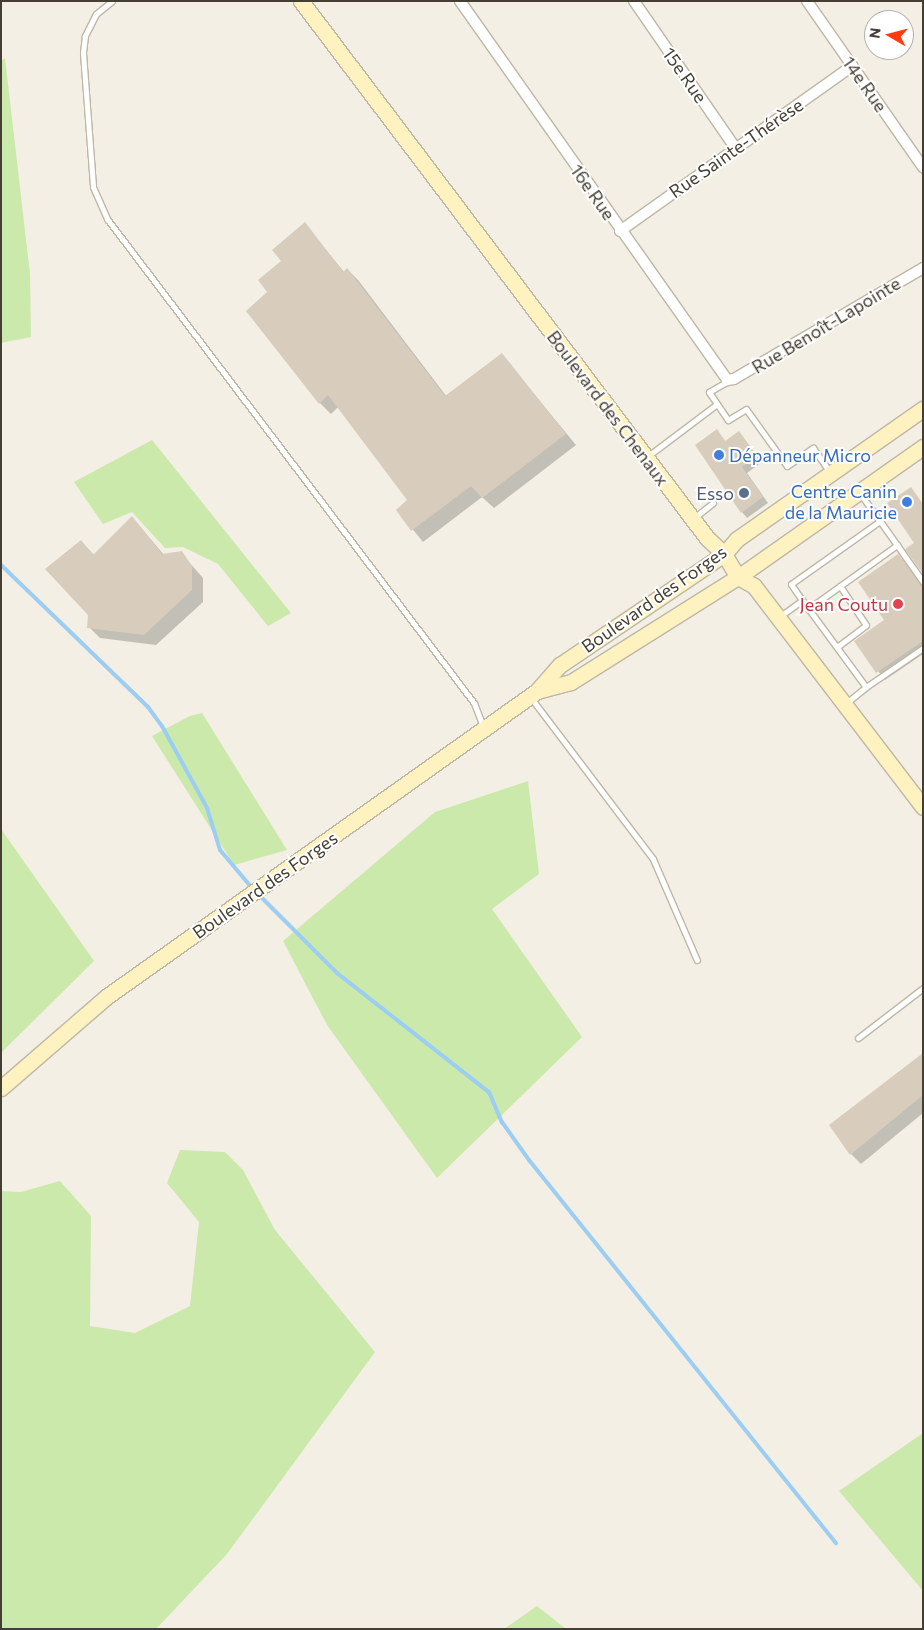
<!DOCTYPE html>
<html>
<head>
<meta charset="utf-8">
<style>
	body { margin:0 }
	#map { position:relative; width:924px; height:1630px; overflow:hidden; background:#f3efe4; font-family:Commissioner,sans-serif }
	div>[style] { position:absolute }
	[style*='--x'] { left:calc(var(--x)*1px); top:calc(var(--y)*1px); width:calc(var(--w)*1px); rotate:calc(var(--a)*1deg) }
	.green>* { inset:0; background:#cbe9aa }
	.shadow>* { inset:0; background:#0003 }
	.stream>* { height:4px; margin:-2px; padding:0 2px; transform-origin:2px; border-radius:2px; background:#9ccdf3 }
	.building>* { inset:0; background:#d8cdbc }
	.roads { filter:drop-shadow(1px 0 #beb7a6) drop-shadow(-1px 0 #beb7a6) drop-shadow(0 1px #beb7a6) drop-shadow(0 -1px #beb7a6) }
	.lane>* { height:5px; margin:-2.5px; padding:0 2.5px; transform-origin:2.5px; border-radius:2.5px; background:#fff }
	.street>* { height:10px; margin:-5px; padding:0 5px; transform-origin:5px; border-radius:5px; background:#fff }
	.secondary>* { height:15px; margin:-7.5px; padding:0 7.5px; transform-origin:7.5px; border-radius:7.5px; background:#fff2c1 }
	.dots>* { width:14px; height:14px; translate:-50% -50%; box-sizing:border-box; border:2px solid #fff; border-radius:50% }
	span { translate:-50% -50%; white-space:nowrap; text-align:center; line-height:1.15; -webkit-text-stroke:4px #fff; paint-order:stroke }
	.street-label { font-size:18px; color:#453f33 }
	.shop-label { font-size:18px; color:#366cbe }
	.left { translate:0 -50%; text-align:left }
	.right { translate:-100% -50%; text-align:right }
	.service-label { font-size:18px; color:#4e5e75 }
	.health-label { font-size:18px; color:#be3a42 }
	.frame { position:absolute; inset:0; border:2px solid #453f33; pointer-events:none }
	.north { position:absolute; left:864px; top:10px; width:50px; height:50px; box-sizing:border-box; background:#fff; border:1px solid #b5b2ad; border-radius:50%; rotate:278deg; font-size:14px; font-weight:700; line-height:20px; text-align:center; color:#453f33 }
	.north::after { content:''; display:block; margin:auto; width:18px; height:22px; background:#ff3a0e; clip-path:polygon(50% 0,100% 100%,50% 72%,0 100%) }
</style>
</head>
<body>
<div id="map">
	<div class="green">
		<i style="clip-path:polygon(5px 58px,30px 274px,31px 337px,1px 343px,1px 61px)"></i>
		<i style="clip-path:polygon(152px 440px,291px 613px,268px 626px,218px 564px,183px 547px,165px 548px,132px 512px,103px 524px,74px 482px)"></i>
		<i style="clip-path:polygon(202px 713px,287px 850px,234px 865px,152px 736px,190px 716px)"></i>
		<i style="clip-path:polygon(528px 781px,539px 874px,492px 909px,582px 1037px,437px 1178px,327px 1025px,283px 941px,435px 812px)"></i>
		<i style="clip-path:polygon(1px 829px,94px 961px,1px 1053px)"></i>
		<i style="clip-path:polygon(180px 1150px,225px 1152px,243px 1170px,275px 1230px,375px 1352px,227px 1554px,156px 1629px,1px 1629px,1px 1191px,21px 1192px,60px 1181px,91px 1216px,90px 1326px,135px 1333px,190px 1306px,199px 1222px,167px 1183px)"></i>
		<i style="clip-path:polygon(923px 1433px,923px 1591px,839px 1491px)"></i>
		<i style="clip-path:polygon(537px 1606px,566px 1629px,504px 1629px)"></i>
	</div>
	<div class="shadow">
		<i style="clip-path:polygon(305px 224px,344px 272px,347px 269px,358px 280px,447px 397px,502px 355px,576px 445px,494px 508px,482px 497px,423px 542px,397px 510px,409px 501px,338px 407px,331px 414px,320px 403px,283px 262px)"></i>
		<i style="clip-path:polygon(717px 431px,726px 442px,739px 433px,762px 462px,747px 473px,768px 503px,747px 518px,742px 512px)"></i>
		<i style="clip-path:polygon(132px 517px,164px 555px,181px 553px,203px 578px,203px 602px,156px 645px,100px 638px,89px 627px,81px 541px,94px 555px)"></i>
		<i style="clip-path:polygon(898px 556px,923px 587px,923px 654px,885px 680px,856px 642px,886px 621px)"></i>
		<i style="clip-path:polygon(923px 1055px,923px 1113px,861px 1164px,851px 1154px)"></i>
	</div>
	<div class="stream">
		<i style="--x:1;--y:565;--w:204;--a:44"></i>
		<i style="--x:148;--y:707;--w:24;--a:54"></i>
		<i style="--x:162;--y:726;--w:94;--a:61.2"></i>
		<i style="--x:207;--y:808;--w:44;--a:72.8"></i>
		<i style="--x:220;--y:850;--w:51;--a:49.8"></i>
		<i style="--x:258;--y:894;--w:112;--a:45"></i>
		<i style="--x:337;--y:973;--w:193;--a:38.1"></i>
		<i style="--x:489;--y:1092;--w:33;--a:67"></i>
		<i style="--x:502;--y:1122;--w:47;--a:54.6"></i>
		<i style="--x:529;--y:1160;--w:491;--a:51.3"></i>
	</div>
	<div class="building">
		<i style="clip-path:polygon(305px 222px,343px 272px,347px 268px,445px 396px,502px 353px,566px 434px,482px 498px,471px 486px,411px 531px,396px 510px,407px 500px,328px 395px,319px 404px,246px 311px,267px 292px,258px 280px,281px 261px,272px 250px)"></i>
		<i style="clip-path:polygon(717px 429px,725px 441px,739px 431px,757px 456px,742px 467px,763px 497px,741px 513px,695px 445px)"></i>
		<i style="clip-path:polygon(911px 487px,923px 504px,923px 574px,905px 549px,914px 543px,887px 503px)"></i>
		<i style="clip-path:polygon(132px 516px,162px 554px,182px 551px,192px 566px,192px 590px,144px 635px,87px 628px,88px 615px,45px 569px,81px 540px,93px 555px)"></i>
		<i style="clip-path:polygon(898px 554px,923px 586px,923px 641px,876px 673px,854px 641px,884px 620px,858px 582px)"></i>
		<i style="clip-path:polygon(923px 1053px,923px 1095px,850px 1155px,829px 1125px)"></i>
	</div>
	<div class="roads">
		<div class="lane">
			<i style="--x:112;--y:1;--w:21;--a:141"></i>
			<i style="--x:96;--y:14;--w:25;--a:117"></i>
			<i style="--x:85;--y:36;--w:17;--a:97"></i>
			<i style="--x:83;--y:53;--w:134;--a:85.7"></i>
			<i style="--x:93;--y:187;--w:36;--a:66"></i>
			<i style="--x:108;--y:220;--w:606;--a:52.85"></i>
			<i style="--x:474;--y:703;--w:25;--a:69"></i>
			<i style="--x:728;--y:381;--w:22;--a:150"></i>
			<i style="--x:709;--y:392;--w:34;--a:56"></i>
			<i style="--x:728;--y:420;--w:21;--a:-31"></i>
			<i style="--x:746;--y:409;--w:70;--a:54.3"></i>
			<i style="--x:787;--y:466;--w:32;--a:-35"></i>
			<i style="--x:813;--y:448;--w:29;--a:55"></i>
			<i style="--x:648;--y:456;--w:86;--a:-37"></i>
			<i style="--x:695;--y:517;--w:23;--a:-38"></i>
			<i style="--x:880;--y:521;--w:75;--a:54.8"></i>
			<i style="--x:802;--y:600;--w:19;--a:-125"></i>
			<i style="--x:791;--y:584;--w:109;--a:-35.3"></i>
			<i style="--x:880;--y:521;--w:34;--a:-126"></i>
			<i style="--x:808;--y:609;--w:110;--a:-35.7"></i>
			<i style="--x:779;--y:617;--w:29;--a:-36"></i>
			<i style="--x:802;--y:600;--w:108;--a:53.7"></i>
			<i style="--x:866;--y:687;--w:27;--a:141"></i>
			<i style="--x:837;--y:647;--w:36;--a:-37"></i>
			<i style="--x:866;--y:625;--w:47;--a:-123.7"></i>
			<i style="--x:866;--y:687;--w:69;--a:-34.4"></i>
			<i style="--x:531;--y:698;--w:202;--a:52.8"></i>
			<i style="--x:653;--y:859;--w:110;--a:66.5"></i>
			<i style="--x:858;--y:1038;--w:82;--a:-37.6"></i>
		</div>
		<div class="street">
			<i style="--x:460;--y:1;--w:464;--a:54.8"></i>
			<i style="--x:727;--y:380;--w:7;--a:-8"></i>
			<i style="--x:734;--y:379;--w:219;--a:-30.4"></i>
			<i style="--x:634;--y:1;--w:180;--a:55.4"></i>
			<i style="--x:807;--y:1;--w:203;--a:55.1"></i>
			<i style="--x:620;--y:231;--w:285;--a:-35.4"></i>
		</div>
		<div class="secondary">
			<i style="--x:301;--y:1;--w:673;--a:52.91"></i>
			<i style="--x:707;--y:538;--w:23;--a:43"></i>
			<i style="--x:724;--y:554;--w:27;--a:59"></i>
			<i style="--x:738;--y:577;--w:18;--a:29"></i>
			<i style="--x:754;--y:586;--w:278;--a:52.6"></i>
			<i style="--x:537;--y:691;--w:35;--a:-15"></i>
			<i style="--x:571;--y:682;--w:197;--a:-32.2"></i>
			<i style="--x:738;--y:577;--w:226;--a:-35.1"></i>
			<i style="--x:1;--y:1088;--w:139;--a:-40.9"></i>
			<i style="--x:106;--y:997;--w:529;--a:-35.37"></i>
			<i style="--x:537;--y:691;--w:35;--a:-49"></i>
			<i style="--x:560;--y:665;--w:198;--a:-34.1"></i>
			<i style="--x:724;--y:554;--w:20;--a:-49"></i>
			<i style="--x:737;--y:539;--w:227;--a:-35"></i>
		</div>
	</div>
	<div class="dots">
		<i style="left:719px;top:455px;background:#3f7fe0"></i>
		<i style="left:744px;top:493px;background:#5c6f8a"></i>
		<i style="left:907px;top:502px;background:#3f7fe0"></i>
		<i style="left:898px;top:604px;background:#e0444e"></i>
	</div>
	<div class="street-label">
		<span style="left:685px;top:75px;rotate:55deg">15e Rue</span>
		<span style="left:865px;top:84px;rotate:55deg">14e Rue</span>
		<span style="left:736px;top:148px;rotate:-35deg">Rue Sainte-Thérèse</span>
		<span style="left:593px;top:192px;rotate:55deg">16e Rue</span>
		<span style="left:826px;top:325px;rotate:-31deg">Rue Benoît-Lapointe</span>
		<span style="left:608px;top:408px;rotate:53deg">Boulevard des Chenaux</span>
		<span style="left:654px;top:599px;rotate:-35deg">Boulevard des Forges</span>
		<span style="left:265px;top:885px;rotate:-35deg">Boulevard des Forges</span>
	</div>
	<div class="shop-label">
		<span class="left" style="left:729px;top:455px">Dépanneur Micro</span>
		<span class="right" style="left:897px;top:502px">Centre Canin<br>de la Mauricie</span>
	</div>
	<div class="service-label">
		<span class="right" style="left:734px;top:493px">Esso</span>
	</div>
	<div class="health-label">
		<span class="right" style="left:888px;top:604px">Jean Coutu</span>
	</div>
	<div class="frame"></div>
	<div class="north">N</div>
</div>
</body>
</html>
